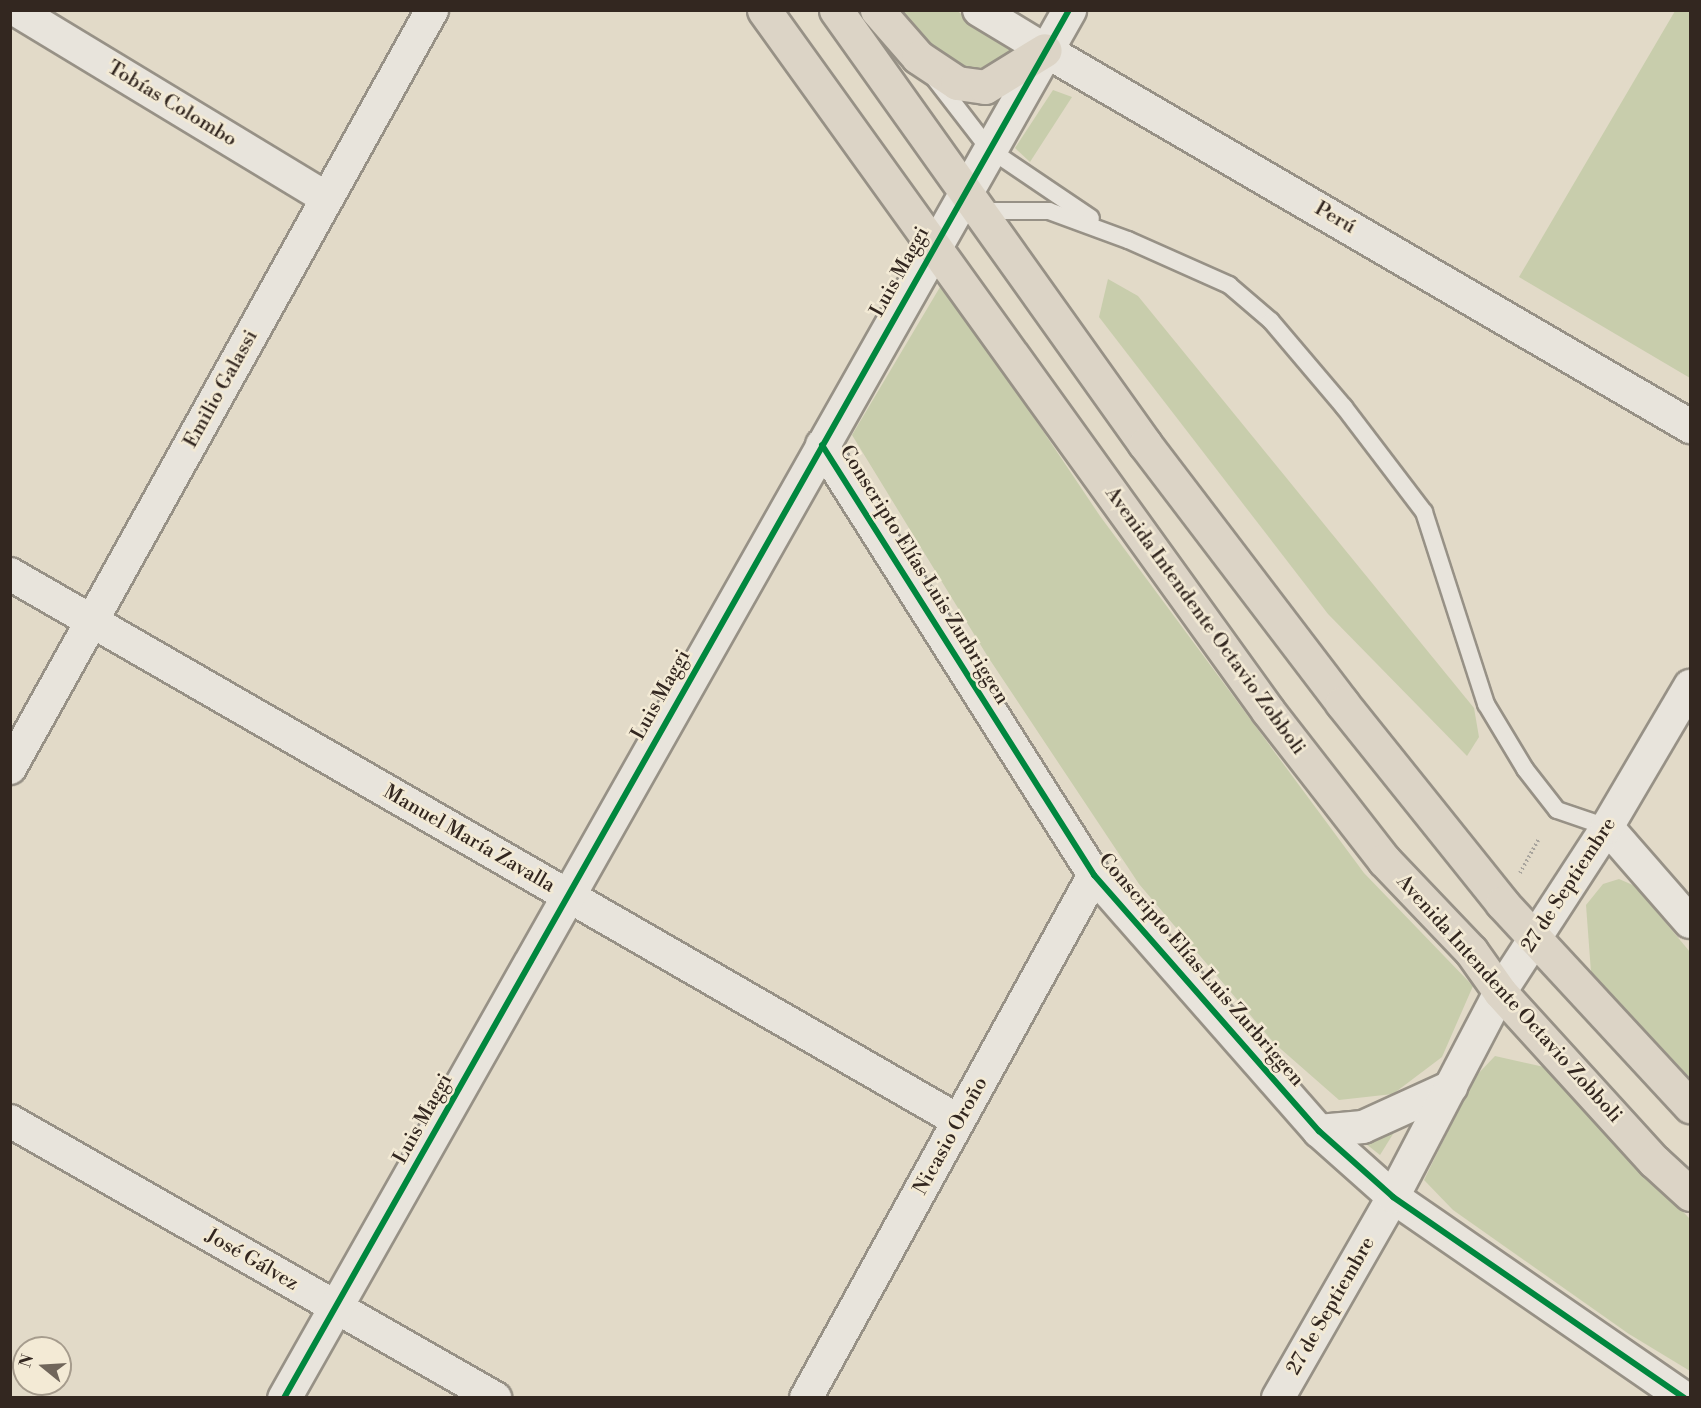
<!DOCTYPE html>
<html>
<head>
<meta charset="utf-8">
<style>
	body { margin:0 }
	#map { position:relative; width:1701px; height:1408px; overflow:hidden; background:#e2dac8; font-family:"Libre Bodoni",serif }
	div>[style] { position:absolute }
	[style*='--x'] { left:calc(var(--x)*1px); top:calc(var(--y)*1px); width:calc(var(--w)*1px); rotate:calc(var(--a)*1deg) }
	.green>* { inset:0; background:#c8cdac }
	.path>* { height:4px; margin-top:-2px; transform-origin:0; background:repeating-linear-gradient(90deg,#a8a49d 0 1.5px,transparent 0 4.5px) }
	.roads { filter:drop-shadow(2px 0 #979186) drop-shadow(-2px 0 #979186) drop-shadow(0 2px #979186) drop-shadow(0 -2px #979186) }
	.lane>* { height:16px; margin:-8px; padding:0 8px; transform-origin:8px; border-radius:8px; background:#e8e4dc }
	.street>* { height:32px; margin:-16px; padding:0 16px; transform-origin:16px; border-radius:16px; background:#e8e4dc }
	.secondary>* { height:33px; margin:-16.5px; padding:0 16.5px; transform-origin:16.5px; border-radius:16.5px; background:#e8e4dc }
	.primary>* { height:33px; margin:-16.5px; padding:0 16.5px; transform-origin:16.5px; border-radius:16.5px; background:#dcd4c6 }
	.cycleway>* { height:6px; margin:-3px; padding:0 3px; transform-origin:3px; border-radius:3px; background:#00873e }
	span { translate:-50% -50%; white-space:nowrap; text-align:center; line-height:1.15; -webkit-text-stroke:5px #f3ead5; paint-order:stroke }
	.street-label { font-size:20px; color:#332720 }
	.frame { position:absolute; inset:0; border:12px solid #332720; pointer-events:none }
	.north { position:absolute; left:12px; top:1336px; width:60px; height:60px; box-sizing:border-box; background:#f3ead5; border:2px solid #a69c8d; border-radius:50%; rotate:288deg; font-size:16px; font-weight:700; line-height:24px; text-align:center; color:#332720 }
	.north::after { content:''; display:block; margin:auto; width:21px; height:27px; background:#70665b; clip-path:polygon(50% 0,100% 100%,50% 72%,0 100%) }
</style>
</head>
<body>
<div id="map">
	<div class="green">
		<i style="clip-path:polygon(894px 11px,957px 11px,1022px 53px,989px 76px,941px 60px)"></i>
		<i style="clip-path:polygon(1675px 11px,1690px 11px,1690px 378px,1519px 277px)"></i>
		<i style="clip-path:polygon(1053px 90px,1072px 97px,1030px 162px,1015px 148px)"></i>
		<i style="clip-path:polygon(1108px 279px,1138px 296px,1474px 708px,1479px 737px,1467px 756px,1328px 614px,1099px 317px)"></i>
		<i style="clip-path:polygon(943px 282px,1100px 516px,1364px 873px,1473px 986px,1442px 1057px,1393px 1094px,1339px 1100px,1274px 1043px,1139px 884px,988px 657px,852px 435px)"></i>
		<i style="clip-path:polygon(1619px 879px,1635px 886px,1690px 952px,1690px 1078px,1591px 972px,1586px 905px,1603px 884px)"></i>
		<i style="clip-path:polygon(1495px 1056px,1544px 1067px,1690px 1219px,1690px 1371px,1629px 1334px,1453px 1210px,1424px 1180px,1474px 1078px)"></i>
		<i style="clip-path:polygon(1403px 1118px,1380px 1155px,1356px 1136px)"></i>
	</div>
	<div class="path">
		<i style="--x:1520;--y:873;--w:39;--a:-61"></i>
	</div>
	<div class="roads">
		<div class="lane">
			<i style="--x:935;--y:79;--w:88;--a:52.4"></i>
			<i style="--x:989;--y:149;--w:123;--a:34.1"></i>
			<i style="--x:978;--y:211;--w:71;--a:0"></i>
			<i style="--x:1049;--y:211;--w:84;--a:20.2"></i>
			<i style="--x:1128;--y:240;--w:111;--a:24"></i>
			<i style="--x:1229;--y:285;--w:55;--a:40.6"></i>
			<i style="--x:1271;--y:321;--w:113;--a:49.7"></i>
			<i style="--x:1344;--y:407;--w:132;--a:52.7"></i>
			<i style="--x:1424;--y:512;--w:202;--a:72.1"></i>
			<i style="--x:1486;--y:704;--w:76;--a:59"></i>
			<i style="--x:1525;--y:769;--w:52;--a:52"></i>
			<i style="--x:1557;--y:810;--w:53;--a:18.8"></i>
		</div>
		<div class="street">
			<i style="--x:16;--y:10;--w:363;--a:31.2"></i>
			<i style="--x:979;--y:10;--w:77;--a:31.2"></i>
			<i style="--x:822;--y:445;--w:509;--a:57.68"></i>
			<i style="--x:1094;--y:875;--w:341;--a:48.7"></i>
			<i style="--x:1319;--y:1131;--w:99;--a:41.7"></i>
			<i style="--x:1393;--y:1197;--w:354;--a:34.6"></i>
			<i style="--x:10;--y:574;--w:1095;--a:29.96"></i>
			<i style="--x:10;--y:768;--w:868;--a:-60.89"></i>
			<i style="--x:1607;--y:827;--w:126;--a:48.9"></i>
			<i style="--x:10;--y:1121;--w:559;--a:29.73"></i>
			<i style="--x:1319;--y:1131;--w:44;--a:-5.2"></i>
			<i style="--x:1363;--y:1127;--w:97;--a:-24.4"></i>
			<i style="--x:806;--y:1398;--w:597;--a:-61.16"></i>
			<i style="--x:1278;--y:1398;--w:232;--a:-60.2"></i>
			<i style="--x:1393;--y:1197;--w:231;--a:-62.4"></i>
			<i style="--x:1500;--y:992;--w:197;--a:-57"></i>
			<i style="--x:1607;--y:827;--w:164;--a:-59.5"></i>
		</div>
		<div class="secondary">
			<i style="--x:1045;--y:50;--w:747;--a:30.24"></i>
			<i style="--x:284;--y:1398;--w:1595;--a:-60.51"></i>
		</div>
		<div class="primary">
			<i style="--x:764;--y:10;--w:863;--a:54.28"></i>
			<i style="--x:1268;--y:711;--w:189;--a:52.1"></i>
			<i style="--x:1384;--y:860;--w:126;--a:46.3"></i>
			<i style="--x:1471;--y:951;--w:50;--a:54.7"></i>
			<i style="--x:1500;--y:992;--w:229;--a:47.7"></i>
			<i style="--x:1654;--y:1161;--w:49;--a:42.5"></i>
			<i style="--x:836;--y:10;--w:533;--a:54.55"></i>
			<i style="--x:1145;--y:444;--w:325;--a:52.7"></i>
			<i style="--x:1342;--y:703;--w:256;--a:51.3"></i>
			<i style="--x:1502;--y:903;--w:277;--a:47.2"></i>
			<i style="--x:877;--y:10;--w:62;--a:48.9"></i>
			<i style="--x:918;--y:57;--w:47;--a:33.7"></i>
			<i style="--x:957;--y:83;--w:28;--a:8"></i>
			<i style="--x:985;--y:87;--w:70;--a:-31.7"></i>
		</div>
	</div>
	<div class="cycleway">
		<i style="--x:822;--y:445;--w:509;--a:57.68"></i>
		<i style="--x:1094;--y:875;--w:341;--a:48.7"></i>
		<i style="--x:1319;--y:1131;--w:99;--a:41.7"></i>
		<i style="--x:1393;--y:1197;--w:354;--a:34.6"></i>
		<i style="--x:284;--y:1398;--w:1595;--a:-60.51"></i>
	</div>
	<div class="street-label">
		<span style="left:172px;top:104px;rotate:31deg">Tobías Colombo</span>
		<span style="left:1335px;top:218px;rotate:30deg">Perú</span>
		<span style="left:900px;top:272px;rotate:-61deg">Luis Maggi</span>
		<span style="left:221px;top:389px;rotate:-61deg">Emilio Galassi</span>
		<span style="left:924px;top:575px;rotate:58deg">Conscripto Elías Luis Zurbriggen</span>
		<span style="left:1205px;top:621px;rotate:54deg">Avenida Intendente Octavio Zobboli</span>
		<span style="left:661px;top:695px;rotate:-61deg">Luis Maggi</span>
		<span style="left:469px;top:839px;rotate:30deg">Manuel María Zavalla</span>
		<span style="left:1569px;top:885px;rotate:-57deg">27 de Septiembre</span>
		<span style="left:1201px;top:970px;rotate:49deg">Conscripto Elías Luis Zurbriggen</span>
		<span style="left:1509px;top:999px;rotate:48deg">Avenida Intendente Octavio Zobboli</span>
		<span style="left:423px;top:1119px;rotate:-61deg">Luis Maggi</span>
		<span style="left:951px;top:1136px;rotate:-61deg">Nicasio Oroño</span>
		<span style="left:252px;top:1260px;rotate:30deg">José Gálvez</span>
		<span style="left:1331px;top:1306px;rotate:-60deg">27 de Septiembre</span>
	</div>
	<div class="frame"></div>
	<div class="north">N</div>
</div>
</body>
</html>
